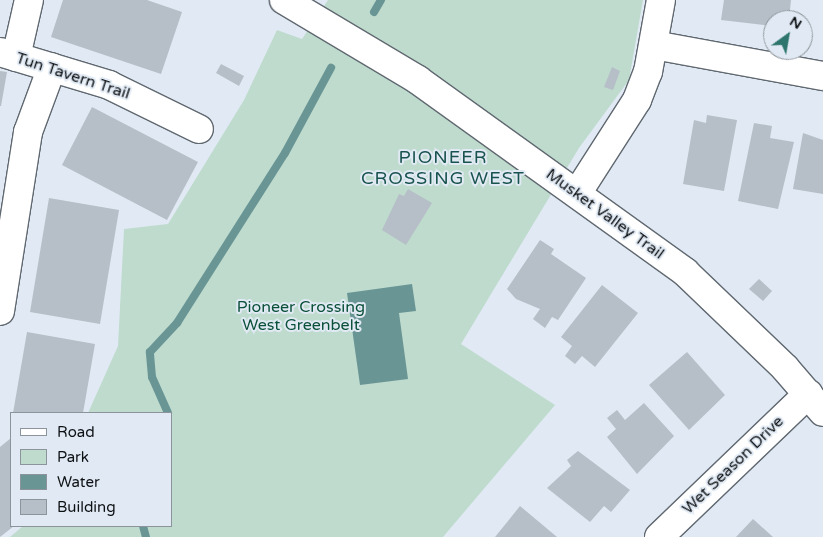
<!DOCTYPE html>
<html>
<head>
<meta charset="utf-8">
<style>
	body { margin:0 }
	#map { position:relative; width:823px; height:537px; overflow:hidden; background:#e1eaf4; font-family:"Varela Round",sans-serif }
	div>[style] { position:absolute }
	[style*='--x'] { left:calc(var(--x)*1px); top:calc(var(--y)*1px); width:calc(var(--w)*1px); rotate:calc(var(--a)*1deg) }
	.green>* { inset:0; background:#bedbcd }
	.water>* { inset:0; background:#6a9595 }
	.stream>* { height:8px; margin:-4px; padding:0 4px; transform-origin:4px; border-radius:4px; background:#6a9595 }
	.building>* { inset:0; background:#b6bec7 }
	.roads { filter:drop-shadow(1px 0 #606870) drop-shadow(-1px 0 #606870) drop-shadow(0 1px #606870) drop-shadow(0 -1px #606870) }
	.street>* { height:28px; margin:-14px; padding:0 14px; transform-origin:14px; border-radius:14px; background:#fff }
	span { translate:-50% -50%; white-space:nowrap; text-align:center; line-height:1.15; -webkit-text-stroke:4px #e1eaf4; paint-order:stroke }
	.street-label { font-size:16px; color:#0e1114 }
	.park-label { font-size:16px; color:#0b5038 }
	.neighbourhood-label { font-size:18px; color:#19534d; letter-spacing:1px }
	.legend { position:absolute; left:10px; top:412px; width:162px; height:115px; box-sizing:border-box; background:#e1eaf4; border:1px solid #8d939a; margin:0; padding:6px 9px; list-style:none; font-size:15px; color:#0e1114 }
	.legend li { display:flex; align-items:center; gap:10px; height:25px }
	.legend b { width:25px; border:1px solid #8d939a }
	.north { position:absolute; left:763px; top:10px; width:50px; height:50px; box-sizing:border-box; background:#e1eaf4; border:1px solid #8d939a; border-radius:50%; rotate:32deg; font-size:14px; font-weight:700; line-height:20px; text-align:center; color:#0e1114 }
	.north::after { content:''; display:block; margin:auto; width:18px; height:22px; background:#2d756d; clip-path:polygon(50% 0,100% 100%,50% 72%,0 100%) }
</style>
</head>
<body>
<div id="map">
	<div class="green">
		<i style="clip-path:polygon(328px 0,643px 0,629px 80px,579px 148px,461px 344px,555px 405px,443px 537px,10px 537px,23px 526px,171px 526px,171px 413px,88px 413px,118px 346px,124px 229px,168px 224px,244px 100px,277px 30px,302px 39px)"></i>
	</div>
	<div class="water">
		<i style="clip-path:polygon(412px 284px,416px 311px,399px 313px,408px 379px,360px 385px,347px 293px)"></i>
	</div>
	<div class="stream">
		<i style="--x:374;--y:12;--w:14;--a:-60"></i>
		<i style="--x:168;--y:413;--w:39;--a:-114"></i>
		<i style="--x:152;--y:377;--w:25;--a:-95"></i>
		<i style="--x:150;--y:352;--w:40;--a:-47"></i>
		<i style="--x:177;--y:323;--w:201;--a:-57.6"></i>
		<i style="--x:285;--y:153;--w:97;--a:-61.6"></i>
		<i style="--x:143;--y:526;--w:11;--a:75"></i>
	</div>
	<div class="building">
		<i style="clip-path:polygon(63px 0,147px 0,182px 12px,161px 74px,51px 37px)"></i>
		<i style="clip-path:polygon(724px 0,791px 0,789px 20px,773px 20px,773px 26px,721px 20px)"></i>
		<i style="clip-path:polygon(221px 64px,244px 76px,239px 86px,216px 73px)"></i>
		<i style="clip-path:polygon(612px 67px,620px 71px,613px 90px,604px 87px)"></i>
		<i style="clip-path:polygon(0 71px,7px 72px,1px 106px,0 106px)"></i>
		<i style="clip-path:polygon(92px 107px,198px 162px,167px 220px,62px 165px)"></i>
		<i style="clip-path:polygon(707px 115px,737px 120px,724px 191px,683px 184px,694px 120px,706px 123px)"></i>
		<i style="clip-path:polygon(754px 123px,772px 126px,770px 138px,794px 142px,778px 209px,738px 201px)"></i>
		<i style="clip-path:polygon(803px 133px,823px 140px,823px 194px,793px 189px)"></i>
		<i style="clip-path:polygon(408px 189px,432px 203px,406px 245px,382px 230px,399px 194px,404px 196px)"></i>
		<i style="clip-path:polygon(49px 198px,119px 210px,100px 324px,30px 312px)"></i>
		<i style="clip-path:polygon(540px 240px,554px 249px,551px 254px,586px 278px,558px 320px,552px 317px,545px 328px,533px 319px,540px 309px,516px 299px,507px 289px)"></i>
		<i style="clip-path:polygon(759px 279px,772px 291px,763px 301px,749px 289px)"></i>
		<i style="clip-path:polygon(602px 285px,638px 313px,595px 367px,582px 356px,575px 364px,565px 356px,572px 346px,561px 337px)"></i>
		<i style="clip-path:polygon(27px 332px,95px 344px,83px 413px,13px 413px)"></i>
		<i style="clip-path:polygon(687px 352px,725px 395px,689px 430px,649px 385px)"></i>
		<i style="clip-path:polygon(644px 403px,674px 436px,637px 474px,607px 437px,616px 429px,607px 418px,617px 410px,625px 420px)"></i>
		<i style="clip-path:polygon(11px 438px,14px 526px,0 537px,0 447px)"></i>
		<i style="clip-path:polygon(578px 451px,630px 490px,611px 512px,604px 506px,590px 522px,547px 488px,571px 466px,567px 460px)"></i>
		<i style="clip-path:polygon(520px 506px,557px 537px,495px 537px)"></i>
		<i style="clip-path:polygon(753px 519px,773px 537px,736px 537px)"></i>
	</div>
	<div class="roads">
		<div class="street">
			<i style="--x:284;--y:0;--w:156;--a:30.8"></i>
			<i style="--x:418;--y:80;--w:329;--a:35.7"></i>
			<i style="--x:685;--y:272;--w:139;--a:43.8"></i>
			<i style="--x:785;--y:368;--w:58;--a:49.2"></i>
			<i style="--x:654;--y:45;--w:172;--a:10.4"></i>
			<i style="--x:0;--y:52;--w:114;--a:16.8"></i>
			<i style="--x:109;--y:85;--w:100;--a:26.1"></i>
			<i style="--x:16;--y:57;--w:58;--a:-77.2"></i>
			<i style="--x:578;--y:192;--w:109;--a:-57.3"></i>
			<i style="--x:637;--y:100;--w:30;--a:-69"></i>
			<i style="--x:648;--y:72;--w:73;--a:-79.8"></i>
			<i style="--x:0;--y:311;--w:181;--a:-81.1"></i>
			<i style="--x:28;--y:132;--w:69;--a:-69.7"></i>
			<i style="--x:659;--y:537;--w:207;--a:-43.8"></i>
		</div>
	</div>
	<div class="street-label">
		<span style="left:73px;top:76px;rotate:18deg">Tun Tavern Trail</span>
		<span style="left:605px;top:214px;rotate:36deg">Musket Valley Trail</span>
		<span style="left:733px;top:465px;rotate:-44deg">Wet Season Drive</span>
	</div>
	<div class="park-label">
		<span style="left:301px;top:316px">Pioneer Crossing<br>West Greenbelt</span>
	</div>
	<div class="neighbourhood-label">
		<span style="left:443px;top:168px">PIONEER<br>CROSSING WEST</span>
	</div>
	<ul class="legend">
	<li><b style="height:6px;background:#fff"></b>Road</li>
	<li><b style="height:14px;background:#bedbcd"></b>Park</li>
	<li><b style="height:14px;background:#6a9595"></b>Water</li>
	<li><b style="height:14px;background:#b6bec7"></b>Building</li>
	</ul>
	<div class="north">N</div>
</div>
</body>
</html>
